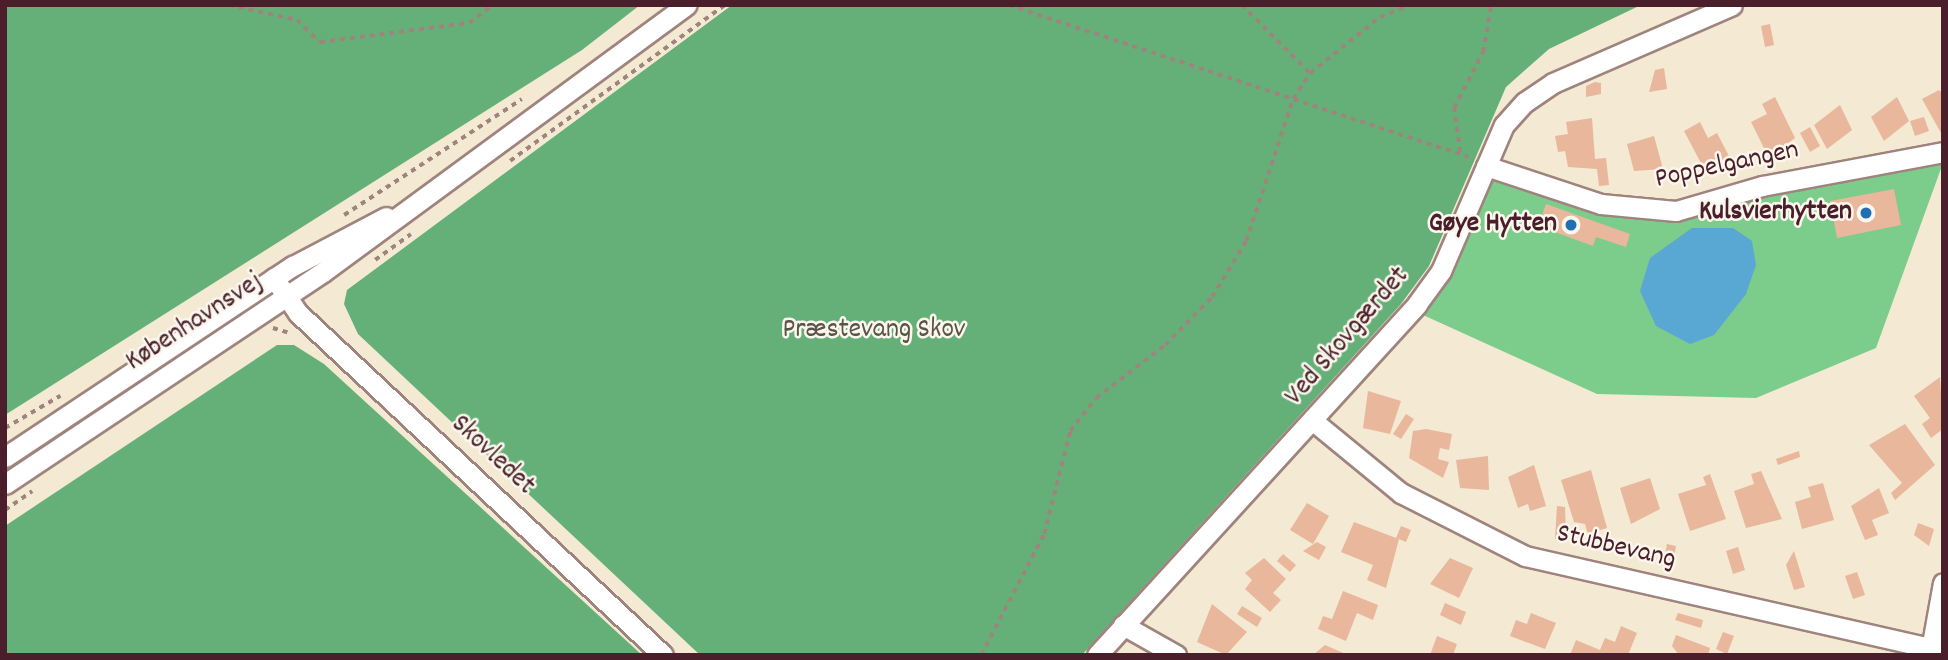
<!DOCTYPE html>
<meta charset="utf-8">
<style>
body{margin:0}
#map{position:relative;width:1948px;height:660px;overflow:hidden;background:#f4e9d2;font-family:Dekko,sans-serif}
div>[style]{position:absolute}
[style*='--x']{left:calc(var(--x)*1px);top:calc(var(--y)*1px);width:calc(var(--w)*1px);rotate:calc(var(--a)*1deg)}
.green>*{inset:0;background:#7ccc8c}
.forest>*{inset:0;background:#65b078}
.water>*{inset:0;background:#59a7d3}
.building>*{inset:0;background:#e9b79b}
.path>*{height:3.5px;margin-top:-1.75px;transform-origin:0;background:repeating-linear-gradient(90deg,#9f847e 0 5px,transparent 0 10px)}
.roads{filter:drop-shadow(2px 0 #9f847e) drop-shadow(-2px 0 #9f847e) drop-shadow(0 2px #9f847e) drop-shadow(0 -2px #9f847e)}
.minor>*{height:19px;margin:-9.5px;padding:0 9.5px;transform-origin:9.5px;border-radius:9.5px;background:#fff}
.dots>*{width:19px;height:19px;translate:-50% -50%;box-sizing:border-box;border:4px solid #fbf7ec;border-radius:50%}
span{translate:-50% -50%;white-space:nowrap;text-align:center;line-height:1.15;-webkit-text-stroke:5px #fbf7ec;paint-order:stroke}
.street-label{font-size:28px;color:#4a1f2b}
.poi-label{font-size:28px;color:#4a1f2b;font-weight:700}
.right{translate:-100% -50%;text-align:right}
.park-label{font-size:28px;color:#595348}
.frame{position:absolute;inset:0;border:7px solid #4a1f2b;pointer-events:none}
</style>
<div id="map">
<div class="green">
<div style="clip-path:polygon(1943px 163px,1876px 348px,1756px 398px,1597px 394px,1423px 315px,1451px 278px,1491px 182px,1503px 177px,1643px 218px)"></div>
</div>
<div class="forest">
<div style="clip-path:polygon(5px 5px,640px 5px,582px 50px,5px 415px)"></div>
<div style="clip-path:polygon(732px 5px,1641px 5px,1549px 49px,1506px 87px,1429px 266px,1401px 304px,1082px 655px,700px 655px,358px 334px,344px 304px,347px 290px)"></div>
<div style="clip-path:polygon(277px 345px,294px 345px,324px 364px,642px 655px,5px 655px,5px 526px)"></div>
</div>
<div class="water">
<div style="clip-path:polygon(1692px 228px,1733px 228px,1752px 241px,1756px 265px,1746px 294px,1714px 335px,1690px 344px,1656px 326px,1640px 291px,1650px 258px)"></div>
</div>
<div class="building">
<div style="clip-path:polygon(1770px 24px,1774px 45px,1765px 47px,1761px 26px)"></div>
<div style="clip-path:polygon(1664px 68px,1667px 89px,1649px 92px,1655px 70px)"></div>
<div style="clip-path:polygon(1595px 82px,1601px 83px,1601px 94px,1586px 97px,1586px 86px)"></div>
<div style="clip-path:polygon(1939px 90px,1943px 94px,1941px 133px,1922px 99px)"></div>
<div style="clip-path:polygon(1775px 97px,1795px 138px,1769px 158px,1751px 122px,1767px 114px,1762px 104px)"></div>
<div style="clip-path:polygon(1897px 97px,1909px 121px,1884px 141px,1871px 117px)"></div>
<div style="clip-path:polygon(1840px 105px,1852px 130px,1827px 149px,1814px 125px)"></div>
<div style="clip-path:polygon(1924px 117px,1929px 131px,1915px 136px,1910px 121px)"></div>
<div style="clip-path:polygon(1592px 118px,1595px 159px,1606px 158px,1609px 185px,1599px 186px,1597px 169px,1568px 167px,1565px 151px,1558px 152px,1555px 136px,1568px 134px,1566px 122px)"></div>
<div style="clip-path:polygon(1700px 122px,1708px 138px,1717px 133px,1730px 158px,1702px 165px,1684px 131px)"></div>
<div style="clip-path:polygon(1810px 127px,1820px 146px,1810px 152px,1800px 133px)"></div>
<div style="clip-path:polygon(1654px 136px,1663px 169px,1634px 171px,1627px 144px)"></div>
<div style="clip-path:polygon(1894px 189px,1901px 225px,1837px 238px,1830px 201px)"></div>
<div style="clip-path:polygon(1546px 204px,1630px 234px,1626px 247px,1596px 237px,1593px 246px,1538px 226px)"></div>
<div style="clip-path:polygon(1940px 377px,1943px 429px,1931px 438px,1922px 424px,1930px 418px,1914px 396px)"></div>
<div style="clip-path:polygon(1368px 391px,1401px 401px,1390px 434px,1363px 428px)"></div>
<div style="clip-path:polygon(1406px 414px,1414px 419px,1401px 439px,1393px 434px)"></div>
<div style="clip-path:polygon(1905px 424px,1935px 465px,1895px 500px,1891px 493px,1902px 483px,1869px 445px)"></div>
<div style="clip-path:polygon(1426px 429px,1452px 434px,1449px 450px,1440px 448px,1438px 459px,1449px 462px,1443px 478px,1409px 458px,1413px 431px)"></div>
<div style="clip-path:polygon(1799px 451px,1800px 457px,1778px 465px,1776px 459px)"></div>
<div style="clip-path:polygon(1488px 456px,1489px 490px,1460px 488px,1456px 460px)"></div>
<div style="clip-path:polygon(1534px 465px,1546px 506px,1530px 511px,1528px 504px,1518px 508px,1508px 477px)"></div>
<div style="clip-path:polygon(1591px 470px,1607px 528px,1588px 534px,1585px 524px,1574px 522px,1561px 480px)"></div>
<div style="clip-path:polygon(1761px 471px,1782px 519px,1746px 528px,1734px 491px,1754px 484px,1751px 474px)"></div>
<div style="clip-path:polygon(1710px 474px,1726px 519px,1690px 531px,1678px 494px,1706px 485px,1703px 477px)"></div>
<div style="clip-path:polygon(1650px 478px,1660px 509px,1631px 524px,1620px 488px)"></div>
<div style="clip-path:polygon(1823px 483px,1834px 520px,1802px 529px,1795px 502px,1811px 497px,1808px 487px)"></div>
<div style="clip-path:polygon(1879px 488px,1889px 513px,1872px 520px,1878px 535px,1865px 540px,1851px 506px)"></div>
<div style="clip-path:polygon(1307px 503px,1329px 516px,1313px 544px,1290px 530px)"></div>
<div style="clip-path:polygon(1557px 506px,1565px 507px,1566px 539px,1555px 539px)"></div>
<div style="clip-path:polygon(1354px 522px,1396px 538px,1401px 526px,1411px 530px,1406px 542px,1399px 539px,1386px 588px,1367px 580px,1373px 565px,1341px 552px)"></div>
<div style="clip-path:polygon(1918px 523px,1934px 529px,1929px 546px,1914px 535px)"></div>
<div style="clip-path:polygon(1317px 542px,1326px 547px,1319px 560px,1303px 551px)"></div>
<div style="clip-path:polygon(1667px 544px,1676px 546px,1673px 563px,1664px 561px)"></div>
<div style="clip-path:polygon(1738px 547px,1745px 570px,1733px 574px,1726px 551px)"></div>
<div style="clip-path:polygon(1794px 551px,1805px 587px,1794px 590px,1786px 565px)"></div>
<div style="clip-path:polygon(1283px 554px,1296px 565px,1290px 572px,1277px 561px)"></div>
<div style="clip-path:polygon(1264px 558px,1286px 579px,1273px 593px,1281px 600px,1270px 612px,1245px 589px,1252px 580px,1245px 573px)"></div>
<div style="clip-path:polygon(1450px 558px,1473px 568px,1459px 598px,1430px 584px)"></div>
<div style="clip-path:polygon(1857px 572px,1865px 595px,1853px 599px,1845px 576px)"></div>
<div style="clip-path:polygon(1343px 591px,1378px 605px,1373px 620px,1357px 613px,1346px 641px,1318px 629px,1323px 616px,1332px 619px)"></div>
<div style="clip-path:polygon(1445px 603px,1466px 612px,1461px 625px,1440px 615px)"></div>
<div style="clip-path:polygon(1212px 604px,1247px 632px,1226px 655px,1197px 642px)"></div>
<div style="clip-path:polygon(1242px 606px,1262px 618px,1257px 627px,1237px 614px)"></div>
<div style="clip-path:polygon(1531px 613px,1556px 623px,1545px 649px,1510px 636px,1516px 620px,1527px 624px)"></div>
<div style="clip-path:polygon(1678px 613px,1703px 620px,1701px 628px,1675px 620px)"></div>
<div style="clip-path:polygon(1621px 626px,1637px 633px,1628px 655px,1570px 655px,1576px 640px,1600px 650px,1605px 638px,1615px 642px)"></div>
<div style="clip-path:polygon(1723px 632px,1734px 636px,1727px 654px,1716px 649px)"></div>
<div style="clip-path:polygon(1676px 635px,1710px 648px,1708px 655px,1679px 655px,1672px 646px)"></div>
<div style="clip-path:polygon(1437px 636px,1457px 644px,1453px 655px,1430px 655px)"></div>
<div style="clip-path:polygon(1325px 645px,1348px 655px,1313px 655px)"></div>
</div>
<div class="path">
<div style="--x:229;--y:5;--w:70;--a:12.4"></div>
<div style="--x:297;--y:20;--w:32;--a:44"></div>
<div style="--x:320;--y:42;--w:150;--a:-7.3"></div>
<div style="--x:469;--y:23;--w:30;--a:-37"></div>
<div style="--x:1009;--y:5;--w:484;--a:18.3"></div>
<div style="--x:1242;--y:5;--w:96;--a:45"></div>
<div style="--x:1460;--y:152;--w:44;--a:-97.8"></div>
<div style="--x:1454;--y:108;--w:63;--a:-62.6"></div>
<div style="--x:1483;--y:52;--w:48;--a:-80.3"></div>
<div style="--x:510;--y:161;--w:266;--a:-36"></div>
<div style="--x:344;--y:215;--w:212;--a:-33.1"></div>
<div style="--x:375;--y:260;--w:44;--a:-35.8"></div>
<div style="--x:273;--y:328;--w:17;--a:17"></div>
<div style="--x:5;--y:428;--w:64;--a:-30.2"></div>
<div style="--x:5;--y:510;--w:33;--a:-35"></div>
<div style="--x:981;--y:655;--w:136;--a:-62.5"></div>
<div style="--x:1044;--y:534;--w:106;--a:-75.8"></div>
<div style="--x:1070;--y:431;--w:42;--a:-51.8"></div>
<div style="--x:1096;--y:398;--w:87;--a:-37.5"></div>
<div style="--x:1165;--y:345;--w:67;--a:-45.6"></div>
<div style="--x:1212;--y:297;--w:66;--a:-58.7"></div>
<div style="--x:1246;--y:241;--w:150;--a:-71.7"></div>
<div style="--x:1293;--y:99;--w:31;--a:-57"></div>
<div style="--x:1310;--y:73;--w:90;--a:-38.7"></div>
<div style="--x:1380;--y:17;--w:31;--a:-22"></div>
</div>
<div class="roads">
<div class="minor">
<div style="--x:1486;--y:166;--w:121;--a:18.3"></div>
<div style="--x:1601;--y:204;--w:75;--a:5.3"></div>
<div style="--x:1676;--y:211;--w:90;--a:-16.2"></div>
<div style="--x:1762;--y:186;--w:184;--a:-10.6"></div>
<div style="--x:274;--y:278;--w:42;--a:55.6"></div>
<div style="--x:298;--y:313;--w:500;--a:43.14"></div>
<div style="--x:1312;--y:420;--w:115;--a:39.4"></div>
<div style="--x:1401;--y:493;--w:139;--a:26.9"></div>
<div style="--x:1525;--y:556;--w:429;--a:12.8"></div>
<div style="--x:5;--y:457;--w:346;--a:-33.6"></div>
<div style="--x:293;--y:266;--w:105;--a:-27.8"></div>
<div style="--x:5;--y:484;--w:382;--a:-33.7"></div>
<div style="--x:323;--y:272;--w:451;--a:-36.3"></div>
<div style="--x:1123;--y:625;--w:61;--a:29.5"></div>
<div style="--x:1097;--y:655;--w:475;--a:-47.6"></div>
<div style="--x:1417;--y:304;--w:41;--a:-54"></div>
<div style="--x:1441;--y:271;--w:159;--a:-66.7"></div>
<div style="--x:1504;--y:125;--w:31;--a:-48"></div>
<div style="--x:1525;--y:102;--w:34;--a:-34"></div>
<div style="--x:1553;--y:83;--w:195;--a:-23.5"></div>
<div style="--x:1930;--y:655;--w:73;--a:-79.8"></div>
</div>
</div>
<div class="dots">
<div style="left:1866px;top:213px;background:#1f6fb2"></div>
<div style="left:1571px;top:225px;background:#1f6fb2"></div>
</div>
<div class="street-label">
<span style="left:1727px;top:166px;rotate:-12deg">Poppelgangen</span>
<span style="left:195px;top:323px;rotate:-33deg">Københavnsvej</span>
<span style="left:1348px;top:337px;rotate:-49deg">Ved Skovgærdet</span>
<span style="left:492px;top:456px;rotate:43deg">Skovledet</span>
<span style="left:1616px;top:548px;rotate:13deg">Stubbevang</span>
</div>
<div class="poi-label">
<span class="right" style="left:1852px;top:213px">Kulsvierhytten</span>
<span class="right" style="left:1557px;top:225px">Gøye Hytten</span>
</div>
<div class="park-label">
<span style="left:874px;top:331px">Præstevang Skov</span>
</div>
<div class="frame"></div>
</div>
